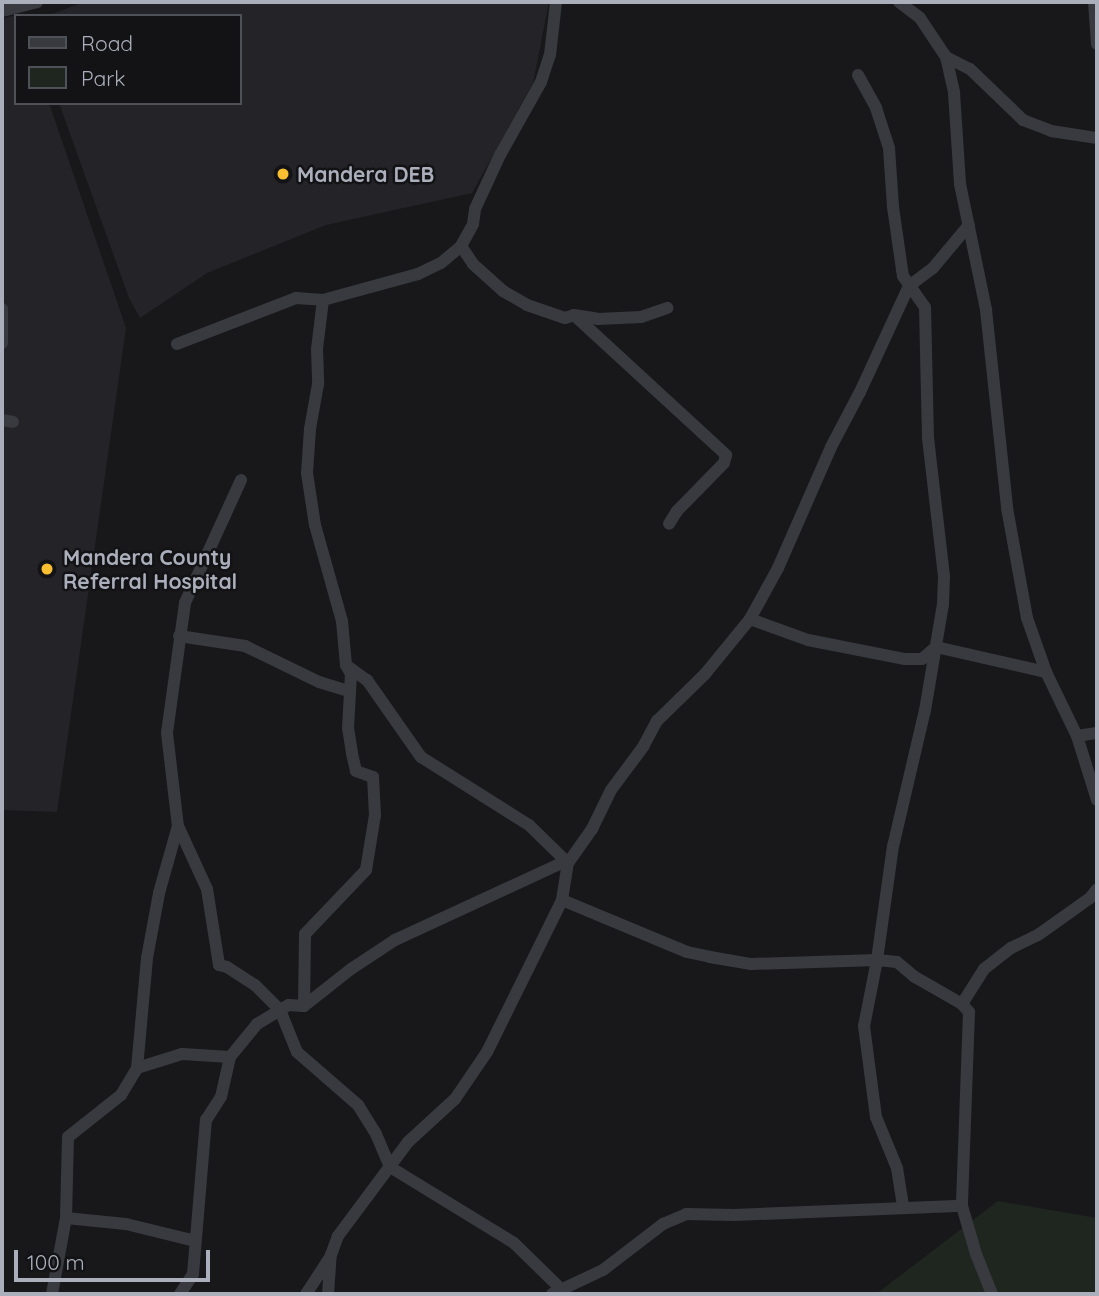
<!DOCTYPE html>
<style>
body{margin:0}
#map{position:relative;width:1099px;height:1296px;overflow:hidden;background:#18181b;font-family:Quicksand,sans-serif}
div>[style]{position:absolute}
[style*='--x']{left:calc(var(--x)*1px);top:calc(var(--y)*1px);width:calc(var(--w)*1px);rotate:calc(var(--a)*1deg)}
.built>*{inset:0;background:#242428}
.green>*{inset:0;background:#1e261f}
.minor>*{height:12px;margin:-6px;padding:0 6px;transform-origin:6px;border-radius:6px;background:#393a40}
.dots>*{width:19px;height:19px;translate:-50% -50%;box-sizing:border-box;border:4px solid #131316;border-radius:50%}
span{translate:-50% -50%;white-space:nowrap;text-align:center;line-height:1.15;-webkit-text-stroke:5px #131316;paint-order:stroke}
.poi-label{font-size:21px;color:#aaafbb;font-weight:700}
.left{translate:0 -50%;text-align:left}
.frame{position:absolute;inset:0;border:4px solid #aaafbb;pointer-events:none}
.legend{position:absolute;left:14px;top:14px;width:228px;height:91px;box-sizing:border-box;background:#131316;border:2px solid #4f5158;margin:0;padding:9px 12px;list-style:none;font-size:21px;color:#aaafbb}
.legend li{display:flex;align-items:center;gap:14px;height:35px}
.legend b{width:35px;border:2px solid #4f5158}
.scale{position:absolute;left:14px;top:1250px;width:196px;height:32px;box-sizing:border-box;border:4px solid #aaafbb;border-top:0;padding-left:9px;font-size:21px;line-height:24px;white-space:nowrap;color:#aaafbb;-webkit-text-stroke:5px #131316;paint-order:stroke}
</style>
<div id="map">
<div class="built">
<div style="clip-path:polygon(84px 2px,549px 2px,533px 83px,472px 193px,326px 225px,207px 273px,140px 318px,129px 298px,59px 103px,240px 103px,240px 16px,47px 16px)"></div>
<div style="clip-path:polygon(19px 14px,16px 16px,16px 103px,49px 103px,126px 328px,57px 812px,2px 810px,2px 19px)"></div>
</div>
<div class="green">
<div style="clip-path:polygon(998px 1201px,1097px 1218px,1097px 1294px,876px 1294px)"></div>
</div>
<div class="minor">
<div style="--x:899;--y:2;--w:26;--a:37"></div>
<div style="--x:920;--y:18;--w:47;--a:56.3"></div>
<div style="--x:946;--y:57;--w:27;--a:27"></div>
<div style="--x:970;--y:69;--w:74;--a:43.9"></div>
<div style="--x:1023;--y:120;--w:30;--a:21"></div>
<div style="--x:1051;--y:131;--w:47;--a:8.7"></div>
<div style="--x:1094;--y:2;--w:42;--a:85.9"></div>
<div style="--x:2;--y:11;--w:36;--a:-14"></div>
<div style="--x:946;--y:57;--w:37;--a:77"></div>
<div style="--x:954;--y:93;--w:91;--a:86.2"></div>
<div style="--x:960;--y:184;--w:129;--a:78.3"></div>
<div style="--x:986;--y:310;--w:199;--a:83.9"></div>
<div style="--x:1007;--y:508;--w:112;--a:79.7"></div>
<div style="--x:1027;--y:618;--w:57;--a:70.6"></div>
<div style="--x:1046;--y:672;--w:71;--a:64.2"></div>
<div style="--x:1077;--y:736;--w:67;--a:72.6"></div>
<div style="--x:858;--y:75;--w:38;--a:61"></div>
<div style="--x:876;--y:108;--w:42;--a:72"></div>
<div style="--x:889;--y:148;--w:59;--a:86.1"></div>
<div style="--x:893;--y:207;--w:70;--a:81.8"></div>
<div style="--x:903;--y:276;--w:38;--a:55"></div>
<div style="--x:925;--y:307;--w:131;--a:88.7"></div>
<div style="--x:928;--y:438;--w:139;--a:83.4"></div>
<div style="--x:944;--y:576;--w:28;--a:92"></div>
<div style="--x:943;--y:604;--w:108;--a:99.6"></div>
<div style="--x:925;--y:710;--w:140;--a:103.2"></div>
<div style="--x:893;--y:846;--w:115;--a:98"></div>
<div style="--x:877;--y:960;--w:67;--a:101.1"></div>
<div style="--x:864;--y:1026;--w:92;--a:82.5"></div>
<div style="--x:876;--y:1117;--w:55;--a:67.6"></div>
<div style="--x:897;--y:1168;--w:39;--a:81"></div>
<div style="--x:461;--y:246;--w:22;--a:56"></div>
<div style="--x:473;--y:264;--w:40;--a:42"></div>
<div style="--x:503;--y:291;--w:28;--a:30"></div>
<div style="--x:527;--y:305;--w:40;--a:18.9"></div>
<div style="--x:565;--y:318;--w:9;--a:-18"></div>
<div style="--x:574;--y:315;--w:24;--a:9"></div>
<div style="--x:598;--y:319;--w:43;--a:-2.7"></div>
<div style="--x:641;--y:317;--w:28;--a:-19"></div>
<div style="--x:323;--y:300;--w:49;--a:97"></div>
<div style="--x:317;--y:349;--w:35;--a:88"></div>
<div style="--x:318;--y:384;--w:46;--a:100.1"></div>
<div style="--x:310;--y:429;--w:44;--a:93.9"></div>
<div style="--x:307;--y:473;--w:53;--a:81.3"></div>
<div style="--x:315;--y:525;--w:100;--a:74.3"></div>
<div style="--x:342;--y:621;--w:44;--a:84.8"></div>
<div style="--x:346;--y:665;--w:26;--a:36"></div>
<div style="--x:367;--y:680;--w:94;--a:55"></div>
<div style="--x:421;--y:757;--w:128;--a:32.2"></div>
<div style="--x:529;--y:825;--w:54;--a:44.3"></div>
<div style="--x:2;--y:309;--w:34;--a:90"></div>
<div style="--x:574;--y:315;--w:207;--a:42.6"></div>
<div style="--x:726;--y:455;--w:8;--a:104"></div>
<div style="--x:724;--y:463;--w:67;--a:134.4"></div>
<div style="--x:677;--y:511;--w:15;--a:122"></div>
<div style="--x:177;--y:344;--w:128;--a:-21.1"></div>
<div style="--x:296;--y:298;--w:27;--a:4"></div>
<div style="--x:323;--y:300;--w:98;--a:-15.3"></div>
<div style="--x:418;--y:274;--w:25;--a:-26"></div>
<div style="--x:441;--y:263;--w:26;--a:-40"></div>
<div style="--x:461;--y:246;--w:25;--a:-61"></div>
<div style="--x:473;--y:224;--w:15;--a:-82"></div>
<div style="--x:475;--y:209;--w:60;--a:-65.2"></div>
<div style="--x:500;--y:155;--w:84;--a:-60.7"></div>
<div style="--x:541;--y:82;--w:28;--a:-72"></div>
<div style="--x:550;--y:55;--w:53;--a:-83.5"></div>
<div style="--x:2;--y:420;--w:11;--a:10"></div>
<div style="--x:241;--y:480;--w:135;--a:114.5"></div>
<div style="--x:185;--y:603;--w:131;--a:97.9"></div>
<div style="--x:167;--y:733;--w:94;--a:83.3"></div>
<div style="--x:178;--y:826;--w:69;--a:65.3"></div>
<div style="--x:207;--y:889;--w:77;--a:81"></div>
<div style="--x:219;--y:965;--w:8;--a:14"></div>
<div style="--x:227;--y:967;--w:33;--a:33"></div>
<div style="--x:255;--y:985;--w:35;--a:45"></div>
<div style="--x:280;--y:1010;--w:45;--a:68"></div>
<div style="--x:297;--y:1052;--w:81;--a:41"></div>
<div style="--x:358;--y:1105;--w:34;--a:58"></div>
<div style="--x:376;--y:1134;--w:36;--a:67"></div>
<div style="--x:390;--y:1167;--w:145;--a:31.5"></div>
<div style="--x:514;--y:1243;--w:66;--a:44.4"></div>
<div style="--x:750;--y:619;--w:62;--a:19.9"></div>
<div style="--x:808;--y:640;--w:99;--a:11.1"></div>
<div style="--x:905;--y:659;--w:17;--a:0"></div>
<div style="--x:922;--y:659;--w:18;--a:-41"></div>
<div style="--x:936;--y:647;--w:113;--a:12.8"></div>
<div style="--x:179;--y:636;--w:67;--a:8.6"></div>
<div style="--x:245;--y:646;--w:82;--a:25.9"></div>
<div style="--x:319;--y:682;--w:30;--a:17"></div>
<div style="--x:1077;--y:736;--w:20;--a:-9"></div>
<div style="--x:562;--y:900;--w:135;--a:22.6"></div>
<div style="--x:687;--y:952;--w:24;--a:12"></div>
<div style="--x:710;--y:957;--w:42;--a:9.7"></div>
<div style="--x:751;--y:964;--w:126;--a:-1.8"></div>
<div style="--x:877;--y:960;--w:20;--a:6"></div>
<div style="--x:897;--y:962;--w:23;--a:40"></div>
<div style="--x:915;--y:977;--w:54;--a:29.9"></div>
<div style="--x:962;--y:1004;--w:11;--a:49"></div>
<div style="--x:969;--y:1012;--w:194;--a:92.1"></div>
<div style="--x:962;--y:1206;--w:50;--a:73.7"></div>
<div style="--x:976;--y:1254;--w:43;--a:68.2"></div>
<div style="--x:962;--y:1004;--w:41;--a:-57.8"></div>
<div style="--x:984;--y:969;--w:34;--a:-38"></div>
<div style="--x:1011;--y:948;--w:30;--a:-26"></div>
<div style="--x:1038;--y:935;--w:64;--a:-35.4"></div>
<div style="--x:1090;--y:898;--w:11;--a:-52"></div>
<div style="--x:304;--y:1006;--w:72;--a:-89.2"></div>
<div style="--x:305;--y:934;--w:88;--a:-46.4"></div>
<div style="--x:366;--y:870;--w:56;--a:-80.7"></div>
<div style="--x:375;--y:815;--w:38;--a:-93"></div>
<div style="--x:373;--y:777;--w:18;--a:-161"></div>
<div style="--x:356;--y:771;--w:18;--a:-103"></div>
<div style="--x:352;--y:753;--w:25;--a:-99"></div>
<div style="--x:348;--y:728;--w:54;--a:-86.8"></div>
<div style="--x:351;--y:674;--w:10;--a:-119"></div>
<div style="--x:137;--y:1068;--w:110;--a:-84.8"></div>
<div style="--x:147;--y:958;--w:66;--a:-79.5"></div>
<div style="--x:159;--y:893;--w:70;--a:-74.2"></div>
<div style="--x:66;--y:1218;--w:60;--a:5.7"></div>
<div style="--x:126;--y:1224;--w:71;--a:13.8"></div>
<div style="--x:52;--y:1294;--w:77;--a:-79.6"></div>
<div style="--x:66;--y:1218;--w:81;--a:-88.6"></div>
<div style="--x:68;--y:1137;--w:68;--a:-38.4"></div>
<div style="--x:121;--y:1095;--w:31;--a:-59"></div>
<div style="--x:137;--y:1068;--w:47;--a:-17.3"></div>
<div style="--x:182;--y:1054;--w:48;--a:3.6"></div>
<div style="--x:230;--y:1057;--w:43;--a:-50.7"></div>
<div style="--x:257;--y:1024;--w:37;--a:-31"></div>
<div style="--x:289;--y:1005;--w:15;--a:4"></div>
<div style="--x:304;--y:1006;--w:60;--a:-38.2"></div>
<div style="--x:351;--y:969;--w:53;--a:-33.4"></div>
<div style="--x:395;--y:940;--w:188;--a:-24.8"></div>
<div style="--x:180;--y:1294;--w:24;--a:-57"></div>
<div style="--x:193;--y:1274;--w:155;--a:-85.2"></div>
<div style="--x:206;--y:1120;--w:27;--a:-57"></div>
<div style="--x:221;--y:1097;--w:41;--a:-77.3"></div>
<div style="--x:306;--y:1294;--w:42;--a:-56.7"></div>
<div style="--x:328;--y:1294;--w:39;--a:-86"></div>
<div style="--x:331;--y:1255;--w:20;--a:-70"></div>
<div style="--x:338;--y:1236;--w:117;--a:-53.3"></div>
<div style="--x:408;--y:1142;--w:64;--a:-42.5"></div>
<div style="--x:455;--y:1099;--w:57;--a:-55.8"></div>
<div style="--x:487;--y:1052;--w:169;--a:-63.7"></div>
<div style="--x:562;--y:900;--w:37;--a:-81"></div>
<div style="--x:568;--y:863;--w:42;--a:-54.8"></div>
<div style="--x:592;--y:829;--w:43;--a:-64"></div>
<div style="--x:611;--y:790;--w:54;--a:-53.3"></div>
<div style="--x:643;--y:747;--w:30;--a:-62"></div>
<div style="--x:657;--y:721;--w:67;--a:-44.4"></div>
<div style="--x:705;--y:674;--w:71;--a:-50.7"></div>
<div style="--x:750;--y:619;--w:58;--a:-61.2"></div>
<div style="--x:778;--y:568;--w:132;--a:-66.3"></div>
<div style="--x:831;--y:447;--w:62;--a:-62.2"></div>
<div style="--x:860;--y:392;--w:117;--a:-65.2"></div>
<div style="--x:909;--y:286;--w:30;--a:-37"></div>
<div style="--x:933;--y:268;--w:56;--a:-50.1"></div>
<div style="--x:552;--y:1294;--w:56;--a:-25.2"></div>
<div style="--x:603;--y:1270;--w:76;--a:-37.5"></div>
<div style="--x:663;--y:1224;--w:25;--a:-23"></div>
<div style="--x:686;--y:1214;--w:48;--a:1.2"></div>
<div style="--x:734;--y:1215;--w:228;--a:-2.3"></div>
</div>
<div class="dots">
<div style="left:283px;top:174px;background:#fabe31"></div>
<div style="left:47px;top:569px;background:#fabe31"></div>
</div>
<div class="poi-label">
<span class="left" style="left:297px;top:174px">Mandera DEB</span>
<span class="left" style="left:63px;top:569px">Mandera County<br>Referral Hospital</span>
</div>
<div class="frame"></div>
<ul class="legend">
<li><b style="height:9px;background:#393a40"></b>Road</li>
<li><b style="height:19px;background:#1e261f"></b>Park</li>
</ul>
<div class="scale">100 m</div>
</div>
